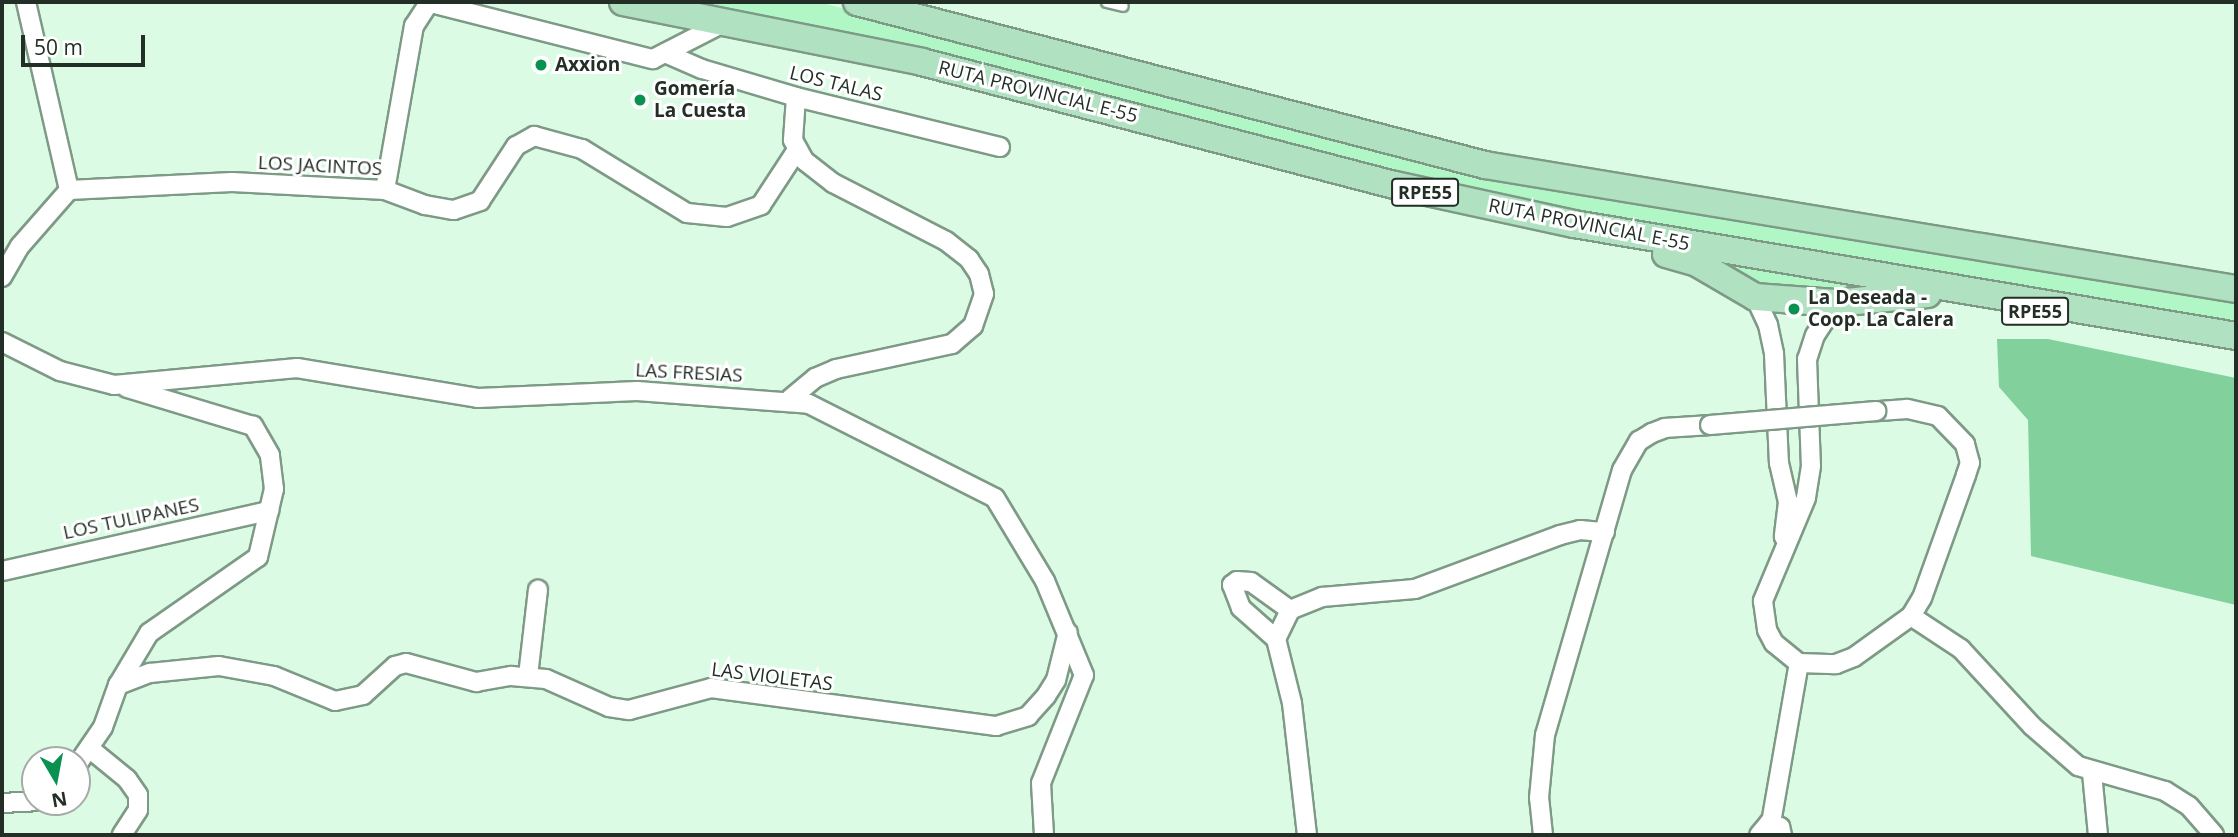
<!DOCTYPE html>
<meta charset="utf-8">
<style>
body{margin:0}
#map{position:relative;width:2238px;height:837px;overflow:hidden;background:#dcfbe4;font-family:"Open Sans",sans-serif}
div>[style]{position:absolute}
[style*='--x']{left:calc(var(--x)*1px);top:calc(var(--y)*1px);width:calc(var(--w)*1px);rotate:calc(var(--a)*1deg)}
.green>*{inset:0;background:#b0f7c5}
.forest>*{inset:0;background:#82d19c}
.roads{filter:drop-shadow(2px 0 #7e9a86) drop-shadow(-2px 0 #7e9a86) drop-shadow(0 2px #7e9a86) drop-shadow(0 -2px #7e9a86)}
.lane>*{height:9px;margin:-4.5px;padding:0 4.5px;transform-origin:4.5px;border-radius:4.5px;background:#fff}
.street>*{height:18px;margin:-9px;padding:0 9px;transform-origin:9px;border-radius:9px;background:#fff}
.primary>*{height:26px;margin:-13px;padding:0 13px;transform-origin:13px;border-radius:13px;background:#b0e2c1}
.bridges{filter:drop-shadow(2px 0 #7e9a86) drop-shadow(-2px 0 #7e9a86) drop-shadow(0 2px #7e9a86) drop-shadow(0 -2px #7e9a86)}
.street-bridge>*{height:18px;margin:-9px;padding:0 9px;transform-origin:9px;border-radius:9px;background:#fff}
.dots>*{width:19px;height:19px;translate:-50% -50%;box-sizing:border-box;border:4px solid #fff;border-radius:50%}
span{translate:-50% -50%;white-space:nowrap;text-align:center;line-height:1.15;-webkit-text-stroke:6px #fff;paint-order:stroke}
.shield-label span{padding:2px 5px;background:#fff;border:2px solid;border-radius:5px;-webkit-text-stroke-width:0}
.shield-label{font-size:18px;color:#222e26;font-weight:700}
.poi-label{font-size:19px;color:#222e26;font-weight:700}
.left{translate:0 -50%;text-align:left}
.street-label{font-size:19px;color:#222e26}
.frame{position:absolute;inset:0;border:4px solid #222e26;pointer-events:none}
.north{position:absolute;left:21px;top:746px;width:70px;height:70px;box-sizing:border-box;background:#fff;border:2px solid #a7aba8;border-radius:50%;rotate:170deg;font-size:19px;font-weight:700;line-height:28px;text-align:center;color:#222e26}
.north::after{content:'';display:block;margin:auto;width:24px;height:32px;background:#08914f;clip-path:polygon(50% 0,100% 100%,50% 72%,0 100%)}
.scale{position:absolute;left:21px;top:35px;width:124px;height:32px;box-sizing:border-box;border:4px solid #222e26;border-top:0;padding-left:9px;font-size:21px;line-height:24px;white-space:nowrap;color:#222e26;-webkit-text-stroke:5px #fff;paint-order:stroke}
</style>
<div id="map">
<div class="green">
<div style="clip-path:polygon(663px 2px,819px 2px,1186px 101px,2236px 299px,2236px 327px,1578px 216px)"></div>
<div style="clip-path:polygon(1722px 263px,1859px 284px,1870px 287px,1845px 293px,1759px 287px)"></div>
</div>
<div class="forest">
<div style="clip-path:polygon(1997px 339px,2048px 339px,2236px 378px,2236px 605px,2031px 556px,2028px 420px,1999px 387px)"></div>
</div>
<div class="roads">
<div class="lane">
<div style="--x:1106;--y:2;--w:17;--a:13"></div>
</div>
<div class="street">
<div style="--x:26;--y:2;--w:193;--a:77.1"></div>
<div style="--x:427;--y:2;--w:233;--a:14.2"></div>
<div style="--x:653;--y:59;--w:79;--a:-27.2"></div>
<div style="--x:665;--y:53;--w:40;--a:23.4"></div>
<div style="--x:702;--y:69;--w:98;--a:16.6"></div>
<div style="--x:796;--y:97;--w:210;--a:13.8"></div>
<div style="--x:385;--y:190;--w:167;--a:-80"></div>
<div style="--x:414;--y:26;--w:27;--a:-57"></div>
<div style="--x:2;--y:277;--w:36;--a:-60"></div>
<div style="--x:20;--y:246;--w:74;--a:-48.8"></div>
<div style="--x:69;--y:190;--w:163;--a:-2.8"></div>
<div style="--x:232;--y:182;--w:153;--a:3"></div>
<div style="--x:385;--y:190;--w:43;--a:20.6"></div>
<div style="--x:425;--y:205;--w:29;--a:10"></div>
<div style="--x:454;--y:210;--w:28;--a:-19"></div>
<div style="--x:480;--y:201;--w:66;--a:-56.8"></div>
<div style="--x:516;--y:146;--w:21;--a:-29"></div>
<div style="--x:534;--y:136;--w:50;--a:15.2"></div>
<div style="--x:582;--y:149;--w:123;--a:31.4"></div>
<div style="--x:687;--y:213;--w:40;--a:5.7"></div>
<div style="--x:727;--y:217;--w:36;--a:-19"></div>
<div style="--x:761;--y:205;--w:66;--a:-56.8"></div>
<div style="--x:1755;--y:297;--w:31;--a:65"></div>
<div style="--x:1768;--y:325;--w:30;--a:78"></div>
<div style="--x:1774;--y:354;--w:109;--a:87.4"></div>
<div style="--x:1779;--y:463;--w:40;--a:77"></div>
<div style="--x:1788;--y:502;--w:35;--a:97"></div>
<div style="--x:1836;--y:303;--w:38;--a:123"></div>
<div style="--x:1815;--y:335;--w:25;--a:108"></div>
<div style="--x:1807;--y:359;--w:107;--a:87.9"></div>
<div style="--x:1811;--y:466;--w:32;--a:99"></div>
<div style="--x:1806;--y:498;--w:112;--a:112.7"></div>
<div style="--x:1763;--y:601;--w:29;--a:82"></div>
<div style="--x:1767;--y:630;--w:15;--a:62"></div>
<div style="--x:1774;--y:643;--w:32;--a:39"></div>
<div style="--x:1799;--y:663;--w:37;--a:2"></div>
<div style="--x:1836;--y:664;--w:19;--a:-21"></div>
<div style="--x:1854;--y:657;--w:70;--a:-35.7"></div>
<div style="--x:1911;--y:616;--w:21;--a:-59"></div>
<div style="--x:1922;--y:598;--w:131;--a:-70.3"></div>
<div style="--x:1966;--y:475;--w:13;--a:-72"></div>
<div style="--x:1970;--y:463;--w:20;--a:-105"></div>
<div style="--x:1965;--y:444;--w:39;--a:-134"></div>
<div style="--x:1938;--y:416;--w:32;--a:-167"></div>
<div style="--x:1907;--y:409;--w:31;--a:176"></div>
<div style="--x:2;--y:342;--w:65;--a:26.6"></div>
<div style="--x:60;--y:371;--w:56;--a:14.5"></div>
<div style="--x:114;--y:385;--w:184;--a:-5.3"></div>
<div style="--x:297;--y:368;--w:183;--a:9.4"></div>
<div style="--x:478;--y:398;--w:159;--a:-2.5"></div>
<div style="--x:637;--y:391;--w:172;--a:4.3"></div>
<div style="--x:809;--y:404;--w:208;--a:26.8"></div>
<div style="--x:995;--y:498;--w:97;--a:58.9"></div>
<div style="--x:1045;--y:581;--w:102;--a:67.5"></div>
<div style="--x:1084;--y:675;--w:116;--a:111.7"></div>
<div style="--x:1041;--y:783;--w:52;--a:86.7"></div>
<div style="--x:790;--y:399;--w:33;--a:-40"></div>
<div style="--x:815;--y:378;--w:23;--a:-23"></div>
<div style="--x:836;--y:369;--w:119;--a:-12.2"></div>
<div style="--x:952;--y:344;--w:28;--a:-41"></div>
<div style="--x:973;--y:326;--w:34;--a:-71"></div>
<div style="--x:984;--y:294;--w:21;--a:-104"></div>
<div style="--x:979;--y:274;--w:18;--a:-124"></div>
<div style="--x:969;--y:259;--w:29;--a:-142"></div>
<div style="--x:946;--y:241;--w:127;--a:-152.8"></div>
<div style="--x:833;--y:183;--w:37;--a:-142"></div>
<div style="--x:804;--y:160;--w:23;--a:-119"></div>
<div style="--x:793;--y:140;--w:43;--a:-86"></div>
<div style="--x:2;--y:571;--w:274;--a:-12.7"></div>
<div style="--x:1911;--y:616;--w:60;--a:33.4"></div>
<div style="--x:1961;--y:649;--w:105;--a:47.3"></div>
<div style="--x:2032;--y:726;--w:61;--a:41"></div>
<div style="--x:2078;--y:766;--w:91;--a:16"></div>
<div style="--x:2165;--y:791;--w:28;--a:32"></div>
<div style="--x:2189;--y:806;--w:38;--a:49"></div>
<div style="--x:1276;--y:639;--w:47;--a:-138.5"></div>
<div style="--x:1241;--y:608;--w:25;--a:-111"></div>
<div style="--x:1232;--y:585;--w:6;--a:-39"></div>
<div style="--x:1237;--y:581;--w:14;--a:4"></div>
<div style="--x:1251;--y:582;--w:48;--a:35.7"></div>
<div style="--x:528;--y:676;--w:87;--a:-83.4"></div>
<div style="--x:118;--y:685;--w:61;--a:-59.2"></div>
<div style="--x:149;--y:633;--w:133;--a:-34.9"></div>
<div style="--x:258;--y:557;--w:70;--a:-76.8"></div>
<div style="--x:274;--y:489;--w:34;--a:-97"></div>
<div style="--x:270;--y:455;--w:34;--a:-120"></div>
<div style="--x:253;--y:426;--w:132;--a:-163.2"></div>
<div style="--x:89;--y:748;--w:49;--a:39.2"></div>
<div style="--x:127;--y:779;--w:19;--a:55"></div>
<div style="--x:138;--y:795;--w:15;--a:90"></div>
<div style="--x:138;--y:810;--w:30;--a:123"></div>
<div style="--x:77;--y:765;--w:46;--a:-55.6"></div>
<div style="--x:103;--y:727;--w:45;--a:-70.3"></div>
<div style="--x:118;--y:685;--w:34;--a:-21"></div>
<div style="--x:150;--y:673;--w:69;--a:-5.8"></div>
<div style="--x:219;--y:666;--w:56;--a:10.3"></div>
<div style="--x:274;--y:676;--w:66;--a:22.3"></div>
<div style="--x:335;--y:701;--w:29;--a:-12"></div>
<div style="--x:363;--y:695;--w:43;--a:-42.2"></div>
<div style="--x:395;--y:666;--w:11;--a:-15"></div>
<div style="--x:406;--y:663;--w:73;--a:15.2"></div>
<div style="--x:476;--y:682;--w:36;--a:-10"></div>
<div style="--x:511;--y:676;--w:35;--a:5"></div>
<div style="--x:546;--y:679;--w:69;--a:24"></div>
<div style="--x:609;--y:707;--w:20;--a:9"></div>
<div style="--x:629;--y:710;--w:85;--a:-15"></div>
<div style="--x:711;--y:688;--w:288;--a:7.6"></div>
<div style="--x:996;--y:726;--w:34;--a:-17"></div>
<div style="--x:1028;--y:716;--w:27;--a:-48"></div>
<div style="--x:1046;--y:696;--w:19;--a:-58"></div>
<div style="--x:1056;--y:680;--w:49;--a:-76"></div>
<div style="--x:2092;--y:773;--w:62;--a:84.5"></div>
<div style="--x:2;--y:803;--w:33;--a:-3"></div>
<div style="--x:1771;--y:823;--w:162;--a:-80.1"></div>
<div style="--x:1307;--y:835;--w:133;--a:-96.5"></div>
<div style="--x:1292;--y:703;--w:66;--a:-104"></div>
<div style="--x:1276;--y:639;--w:32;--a:-64"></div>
<div style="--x:1290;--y:610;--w:35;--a:-22"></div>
<div style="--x:1322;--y:597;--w:93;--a:-4.9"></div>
<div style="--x:1415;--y:589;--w:155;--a:-20.4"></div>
<div style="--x:1560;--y:535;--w:21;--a:-14"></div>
<div style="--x:1580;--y:530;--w:25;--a:5"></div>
<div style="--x:1543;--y:835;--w:37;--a:-96"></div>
<div style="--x:1539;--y:798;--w:63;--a:-84.6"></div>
<div style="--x:1545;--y:735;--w:276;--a:-73.8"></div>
<div style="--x:1622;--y:470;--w:34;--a:-60"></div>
<div style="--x:1639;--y:441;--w:15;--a:-32"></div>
<div style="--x:1652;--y:433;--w:14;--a:-21"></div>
<div style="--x:1665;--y:428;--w:45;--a:-3.8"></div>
<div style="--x:1759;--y:835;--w:16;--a:-50"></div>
<div style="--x:1769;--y:823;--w:12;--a:20"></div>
<div style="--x:1780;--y:827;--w:8;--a:76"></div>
</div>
<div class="primary">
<div style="--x:623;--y:2;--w:305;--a:11.3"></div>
<div style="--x:922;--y:62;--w:489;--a:14.6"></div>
<div style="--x:1395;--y:185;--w:183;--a:12.3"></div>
<div style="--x:1574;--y:224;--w:671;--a:9.6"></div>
<div style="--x:857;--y:2;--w:649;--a:14.55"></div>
<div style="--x:1485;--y:165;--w:761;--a:9.38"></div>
<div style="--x:1666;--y:254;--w:32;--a:16"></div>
<div style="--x:1697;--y:263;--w:67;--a:30.4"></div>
<div style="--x:1755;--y:297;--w:81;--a:4.2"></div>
<div style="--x:1836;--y:303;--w:92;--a:-5.6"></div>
</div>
</div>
<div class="bridges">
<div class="street-bridge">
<div style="--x:1710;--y:425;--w:167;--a:-4.8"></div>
</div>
</div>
<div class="dots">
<div style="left:541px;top:65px;background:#08914f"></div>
<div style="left:640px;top:100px;background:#08914f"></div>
<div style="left:1794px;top:309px;background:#08914f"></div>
</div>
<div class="shield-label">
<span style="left:1425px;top:192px">RPE55</span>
<span style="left:2035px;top:311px">RPE55</span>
</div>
<div class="poi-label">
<span class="left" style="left:555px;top:65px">Axxion</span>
<span class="left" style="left:654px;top:100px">Gomería<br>La Cuesta</span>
<span class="left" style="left:1808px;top:309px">La Deseada -<br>Coop. La Calera</span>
</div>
<div class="street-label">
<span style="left:836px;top:84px;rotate:14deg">LOS TALAS</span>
<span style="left:1038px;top:92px;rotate:14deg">RUTA PROVINCIAL E-55</span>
<span style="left:320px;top:166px;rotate:3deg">LOS JACINTOS</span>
<span style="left:1589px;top:225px;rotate:11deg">RUTA PROVINCIAL E-55</span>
<span style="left:689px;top:373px;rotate:3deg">LAS FRESIAS</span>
<span style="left:131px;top:519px;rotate:-12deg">LOS TULIPANES</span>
<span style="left:772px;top:677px;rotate:7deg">LAS VIOLETAS</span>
</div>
<div class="frame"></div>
<div class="north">N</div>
<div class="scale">50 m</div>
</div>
